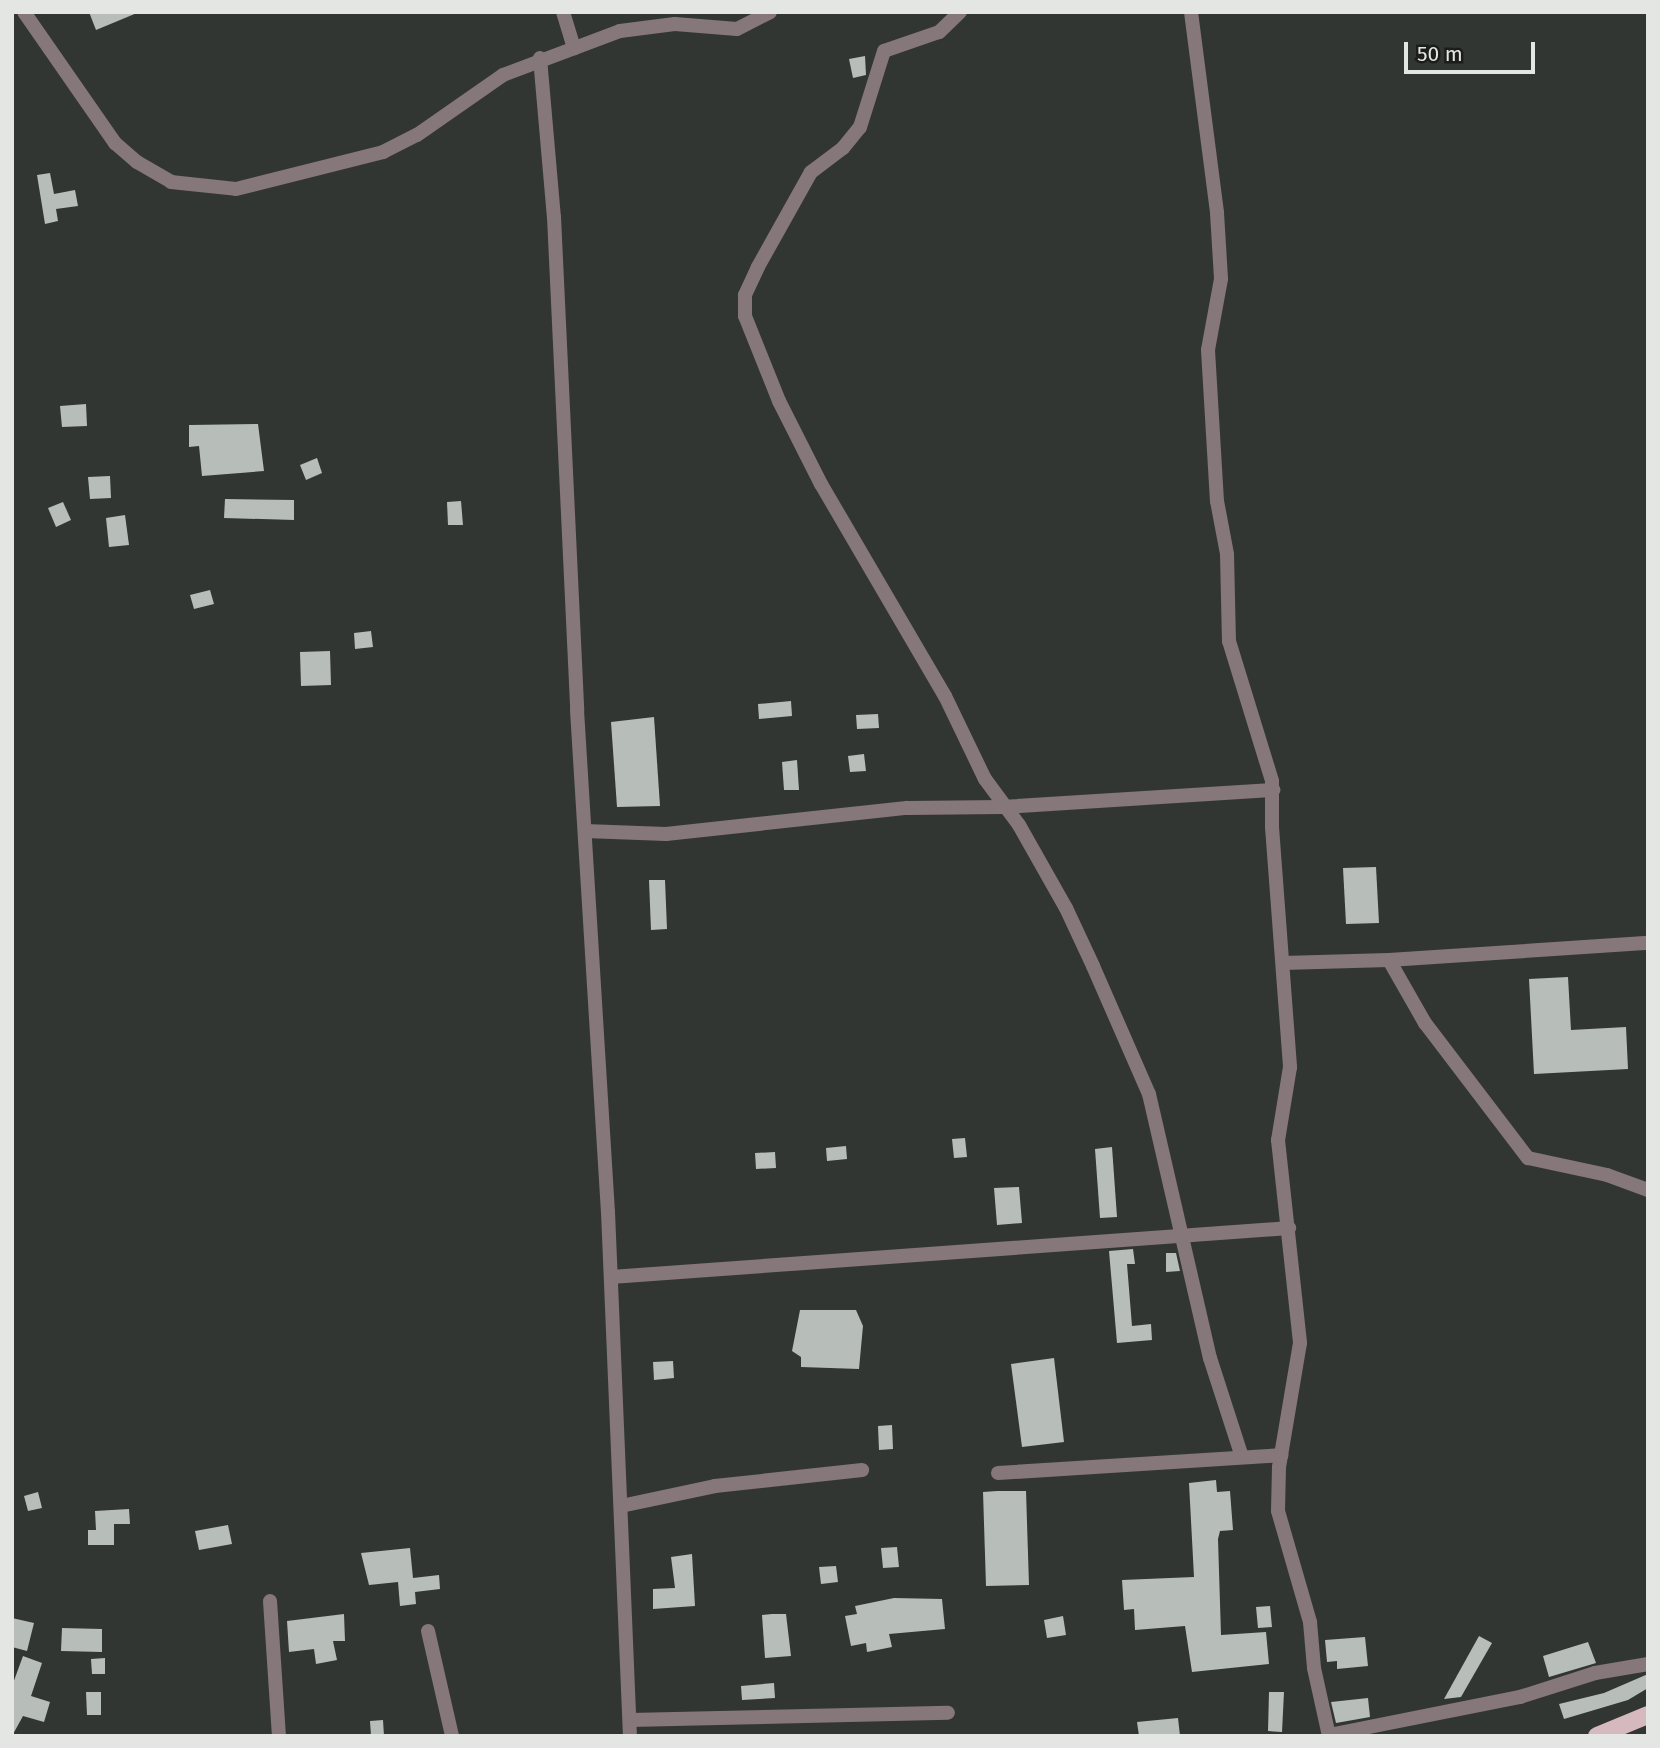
<!DOCTYPE html>
<style>
body{margin:0}
#map{position:relative;width:1660px;height:1748px;overflow:hidden;background:#323632;font-family:"Fira Sans",sans-serif}
div>[style]{position:absolute}
[style*='--x']{left:calc(var(--x)*1px);top:calc(var(--y)*1px);width:calc(var(--w)*1px);rotate:calc(var(--a)*1deg)}
.building>*{inset:0;background:#b7bdb8}
.minor>*{height:14px;margin:-7px;padding:0 7px;transform-origin:7px;border-radius:7px;background:#86777a}
.primary>*{height:18px;margin:-9px;padding:0 9px;transform-origin:9px;border-radius:9px;background:#d6b9be}
span{translate:-50% -50%;white-space:nowrap;text-align:center;line-height:1.15;-webkit-text-stroke:7px #1b1d1b;paint-order:stroke}
.frame{position:absolute;inset:0;border:14px solid #e3e6e3;pointer-events:none}
.scale{position:absolute;left:1404px;top:42px;width:131px;height:32px;box-sizing:border-box;border:4px solid #e3e6e3;border-top:0;padding-left:9px;font-size:21px;line-height:24px;white-space:nowrap;color:#e3e6e3;-webkit-text-stroke:5px #1b1d1b;paint-order:stroke}
</style>
<div id="map">
<div class="building">
<div style="clip-path:polygon(89px 12px,137px 12px,137px 13px,96px 30px)"></div>
<div style="clip-path:polygon(865px 56px,866px 75px,853px 78px,849px 59px)"></div>
<div style="clip-path:polygon(50px 173px,54px 194px,75px 190px,78px 206px,56px 209px,58px 221px,45px 224px,37px 175px)"></div>
<div style="clip-path:polygon(86px 404px,87px 426px,62px 427px,60px 406px)"></div>
<div style="clip-path:polygon(258px 424px,264px 471px,202px 476px,199px 446px,189px 447px,189px 425px)"></div>
<div style="clip-path:polygon(317px 458px,322px 473px,306px 480px,300px 465px)"></div>
<div style="clip-path:polygon(110px 476px,111px 498px,90px 499px,88px 477px)"></div>
<div style="clip-path:polygon(225px 499px,294px 500px,294px 520px,224px 518px)"></div>
<div style="clip-path:polygon(461px 501px,463px 525px,448px 525px,447px 502px)"></div>
<div style="clip-path:polygon(63px 502px,71px 520px,56px 527px,48px 508px)"></div>
<div style="clip-path:polygon(125px 515px,129px 545px,109px 547px,106px 518px)"></div>
<div style="clip-path:polygon(210px 590px,214px 604px,194px 609px,190px 595px)"></div>
<div style="clip-path:polygon(371px 631px,373px 647px,355px 649px,354px 633px)"></div>
<div style="clip-path:polygon(330px 651px,331px 685px,301px 686px,300px 652px)"></div>
<div style="clip-path:polygon(791px 701px,792px 716px,759px 719px,758px 704px)"></div>
<div style="clip-path:polygon(878px 714px,879px 728px,857px 729px,856px 715px)"></div>
<div style="clip-path:polygon(654px 717px,660px 806px,617px 807px,611px 722px)"></div>
<div style="clip-path:polygon(864px 754px,866px 771px,850px 772px,848px 756px)"></div>
<div style="clip-path:polygon(797px 760px,799px 790px,784px 790px,782px 762px)"></div>
<div style="clip-path:polygon(1376px 867px,1379px 923px,1346px 924px,1343px 868px)"></div>
<div style="clip-path:polygon(649px 880px,665px 880px,667px 929px,651px 930px)"></div>
<div style="clip-path:polygon(1568px 977px,1571px 1030px,1626px 1027px,1628px 1069px,1534px 1074px,1529px 979px)"></div>
<div style="clip-path:polygon(965px 1138px,967px 1157px,954px 1158px,952px 1139px)"></div>
<div style="clip-path:polygon(846px 1146px,847px 1159px,827px 1161px,826px 1148px)"></div>
<div style="clip-path:polygon(1112px 1147px,1117px 1217px,1100px 1218px,1095px 1149px)"></div>
<div style="clip-path:polygon(775px 1152px,776px 1168px,756px 1169px,755px 1153px)"></div>
<div style="clip-path:polygon(1019px 1187px,1022px 1223px,997px 1225px,994px 1188px)"></div>
<div style="clip-path:polygon(1133px 1249px,1135px 1264px,1127px 1264px,1132px 1326px,1151px 1324px,1152px 1340px,1117px 1343px,1109px 1251px)"></div>
<div style="clip-path:polygon(1166px 1253px,1176px 1253px,1180px 1271px,1166px 1272px)"></div>
<div style="clip-path:polygon(800px 1310px,856px 1310px,863px 1326px,859px 1369px,801px 1367px,801px 1357px,792px 1351px)"></div>
<div style="clip-path:polygon(1054px 1358px,1064px 1442px,1022px 1447px,1011px 1364px)"></div>
<div style="clip-path:polygon(673px 1361px,674px 1378px,654px 1380px,653px 1362px)"></div>
<div style="clip-path:polygon(892px 1425px,893px 1449px,879px 1450px,878px 1426px)"></div>
<div style="clip-path:polygon(1216px 1480px,1217px 1492px,1230px 1491px,1233px 1530px,1220px 1531px,1218px 1539px,1221px 1635px,1266px 1632px,1269px 1664px,1192px 1672px,1185px 1626px,1135px 1630px,1134px 1609px,1124px 1610px,1122px 1580px,1194px 1577px,1189px 1483px)"></div>
<div style="clip-path:polygon(997px 1491px,1026px 1491px,1029px 1585px,986px 1586px,983px 1492px)"></div>
<div style="clip-path:polygon(38px 1492px,42px 1508px,28px 1511px,24px 1496px)"></div>
<div style="clip-path:polygon(129px 1509px,130px 1524px,114px 1524px,114px 1545px,88px 1545px,88px 1530px,96px 1530px,95px 1511px)"></div>
<div style="clip-path:polygon(228px 1525px,232px 1544px,199px 1550px,195px 1531px)"></div>
<div style="clip-path:polygon(897px 1547px,899px 1567px,883px 1568px,881px 1548px)"></div>
<div style="clip-path:polygon(410px 1548px,413px 1578px,439px 1575px,440px 1589px,415px 1592px,416px 1604px,400px 1606px,398px 1582px,369px 1585px,361px 1553px)"></div>
<div style="clip-path:polygon(692px 1554px,695px 1606px,653px 1609px,653px 1589px,675px 1588px,671px 1557px)"></div>
<div style="clip-path:polygon(836px 1566px,838px 1582px,821px 1584px,819px 1567px)"></div>
<div style="clip-path:polygon(894px 1598px,942px 1599px,945px 1629px,889px 1634px,892px 1647px,867px 1652px,866px 1643px,851px 1646px,845px 1616px,857px 1614px,855px 1606px)"></div>
<div style="clip-path:polygon(1270px 1606px,1272px 1627px,1258px 1628px,1256px 1607px)"></div>
<div style="clip-path:polygon(344px 1614px,345px 1641px,333px 1641px,337px 1660px,316px 1664px,314px 1649px,289px 1652px,287px 1621px)"></div>
<div style="clip-path:polygon(772px 1614px,786px 1614px,791px 1656px,765px 1658px,762px 1615px)"></div>
<div style="clip-path:polygon(1063px 1616px,1066px 1635px,1047px 1638px,1044px 1620px)"></div>
<div style="clip-path:polygon(12px 1618px,34px 1623px,27px 1651px,12px 1647px)"></div>
<div style="clip-path:polygon(62px 1628px,102px 1629px,102px 1652px,61px 1651px)"></div>
<div style="clip-path:polygon(1479px 1636px,1492px 1643px,1461px 1697px,1444px 1699px)"></div>
<div style="clip-path:polygon(1365px 1637px,1368px 1666px,1337px 1669px,1337px 1661px,1327px 1662px,1325px 1640px)"></div>
<div style="clip-path:polygon(1588px 1642px,1596px 1663px,1549px 1677px,1543px 1656px)"></div>
<div style="clip-path:polygon(23px 1656px,42px 1663px,31px 1696px,50px 1702px,44px 1722px,23px 1716px,12px 1736px,12px 1686px)"></div>
<div style="clip-path:polygon(105px 1658px,105px 1674px,92px 1674px,91px 1659px)"></div>
<div style="clip-path:polygon(1648px 1674px,1648px 1688px,1628px 1700px,1564px 1719px,1559px 1704px,1604px 1693px)"></div>
<div style="clip-path:polygon(774px 1683px,775px 1698px,742px 1700px,741px 1686px)"></div>
<div style="clip-path:polygon(86px 1692px,101px 1692px,101px 1715px,87px 1715px)"></div>
<div style="clip-path:polygon(1269px 1692px,1284px 1692px,1282px 1732px,1268px 1731px)"></div>
<div style="clip-path:polygon(1368px 1698px,1370px 1717px,1336px 1723px,1331px 1702px)"></div>
<div style="clip-path:polygon(1178px 1718px,1180px 1736px,1139px 1736px,1137px 1722px)"></div>
<div style="clip-path:polygon(383px 1720px,384px 1736px,371px 1736px,370px 1721px)"></div>
</div>
<div class="minor">
<div style="--x:24;--y:12;--w:160;--a:55.2"></div>
<div style="--x:115;--y:143;--w:29;--a:41"></div>
<div style="--x:137;--y:162;--w:39;--a:30"></div>
<div style="--x:171;--y:182;--w:65;--a:6.1"></div>
<div style="--x:236;--y:189;--w:152;--a:-14.1"></div>
<div style="--x:383;--y:152;--w:38;--a:-27"></div>
<div style="--x:417;--y:135;--w:105;--a:-34.9"></div>
<div style="--x:503;--y:75;--w:125;--a:-20.6"></div>
<div style="--x:620;--y:31;--w:55;--a:-7.3"></div>
<div style="--x:675;--y:24;--w:62;--a:4.6"></div>
<div style="--x:737;--y:29;--w:37;--a:-27"></div>
<div style="--x:563;--y:12;--w:38;--a:73"></div>
<div style="--x:960;--y:12;--w:29;--a:136"></div>
<div style="--x:939;--y:32;--w:58;--a:160.9"></div>
<div style="--x:884;--y:51;--w:80;--a:107.5"></div>
<div style="--x:860;--y:127;--w:27;--a:129"></div>
<div style="--x:843;--y:148;--w:40;--a:143"></div>
<div style="--x:811;--y:172;--w:109;--a:119.2"></div>
<div style="--x:758;--y:267;--w:31;--a:115"></div>
<div style="--x:745;--y:295;--w:21;--a:90"></div>
<div style="--x:745;--y:316;--w:92;--a:68.2"></div>
<div style="--x:779;--y:401;--w:93;--a:63.2"></div>
<div style="--x:821;--y:484;--w:246;--a:59.7"></div>
<div style="--x:945;--y:696;--w:92;--a:64.3"></div>
<div style="--x:985;--y:779;--w:57;--a:53.5"></div>
<div style="--x:1019;--y:825;--w:95;--a:60.5"></div>
<div style="--x:1066;--y:908;--w:64;--a:65"></div>
<div style="--x:1093;--y:966;--w:140;--a:66.4"></div>
<div style="--x:1149;--y:1094;--w:271;--a:77"></div>
<div style="--x:1210;--y:1358;--w:104;--a:72.1"></div>
<div style="--x:1191;--y:12;--w:203;--a:82.6"></div>
<div style="--x:1217;--y:213;--w:66;--a:86.5"></div>
<div style="--x:1221;--y:279;--w:72;--a:100.4"></div>
<div style="--x:1208;--y:350;--w:151;--a:86.6"></div>
<div style="--x:1217;--y:501;--w:54;--a:79.3"></div>
<div style="--x:1227;--y:554;--w:87;--a:88.7"></div>
<div style="--x:1229;--y:641;--w:146;--a:72.9"></div>
<div style="--x:1272;--y:781;--w:46;--a:90"></div>
<div style="--x:1272;--y:827;--w:241;--a:85.7"></div>
<div style="--x:1290;--y:1067;--w:74;--a:99.3"></div>
<div style="--x:1278;--y:1140;--w:204;--a:83.8"></div>
<div style="--x:1300;--y:1343;--w:126;--a:99.6"></div>
<div style="--x:1279;--y:1467;--w:44;--a:91.3"></div>
<div style="--x:1278;--y:1511;--w:116;--a:73.9"></div>
<div style="--x:1310;--y:1622;--w:46;--a:85"></div>
<div style="--x:1314;--y:1668;--w:70;--a:77.6"></div>
<div style="--x:540;--y:58;--w:160;--a:85"></div>
<div style="--x:554;--y:217;--w:494;--a:87.3"></div>
<div style="--x:577;--y:710;--w:503;--a:86.47"></div>
<div style="--x:608;--y:1212;--w:524;--a:87.6"></div>
<div style="--x:585;--y:831;--w:81;--a:2.1"></div>
<div style="--x:666;--y:834;--w:242;--a:-6.2"></div>
<div style="--x:907;--y:808;--w:95;--a:-0.6"></div>
<div style="--x:1002;--y:807;--w:272;--a:-3.6"></div>
<div style="--x:1389;--y:960;--w:260;--a:-3.8"></div>
<div style="--x:1283;--y:963;--w:106;--a:-1.6"></div>
<div style="--x:1389;--y:960;--w:73;--a:60.3"></div>
<div style="--x:1425;--y:1023;--w:170;--a:52.7"></div>
<div style="--x:1528;--y:1158;--w:81;--a:12.1"></div>
<div style="--x:1607;--y:1175;--w:44;--a:20.1"></div>
<div style="--x:611;--y:1277;--w:680;--a:-4.13"></div>
<div style="--x:998;--y:1473;--w:284;--a:-3.6"></div>
<div style="--x:621;--y:1506;--w:96;--a:-12"></div>
<div style="--x:715;--y:1486;--w:148;--a:-6.2"></div>
<div style="--x:270;--y:1601;--w:135;--a:86.2"></div>
<div style="--x:428;--y:1631;--w:108;--a:77.1"></div>
<div style="--x:630;--y:1720;--w:318;--a:-1.3"></div>
<div style="--x:1329;--y:1735;--w:195;--a:-11.3"></div>
<div style="--x:1520;--y:1697;--w:79;--a:-17.7"></div>
<div style="--x:1595;--y:1673;--w:54;--a:-9.6"></div>
</div>
<div class="primary">
<div style="--x:1597;--y:1736;--w:55;--a:-22.4"></div>
</div>
<div class="frame"></div>
<div class="scale">50 m</div>
</div>
